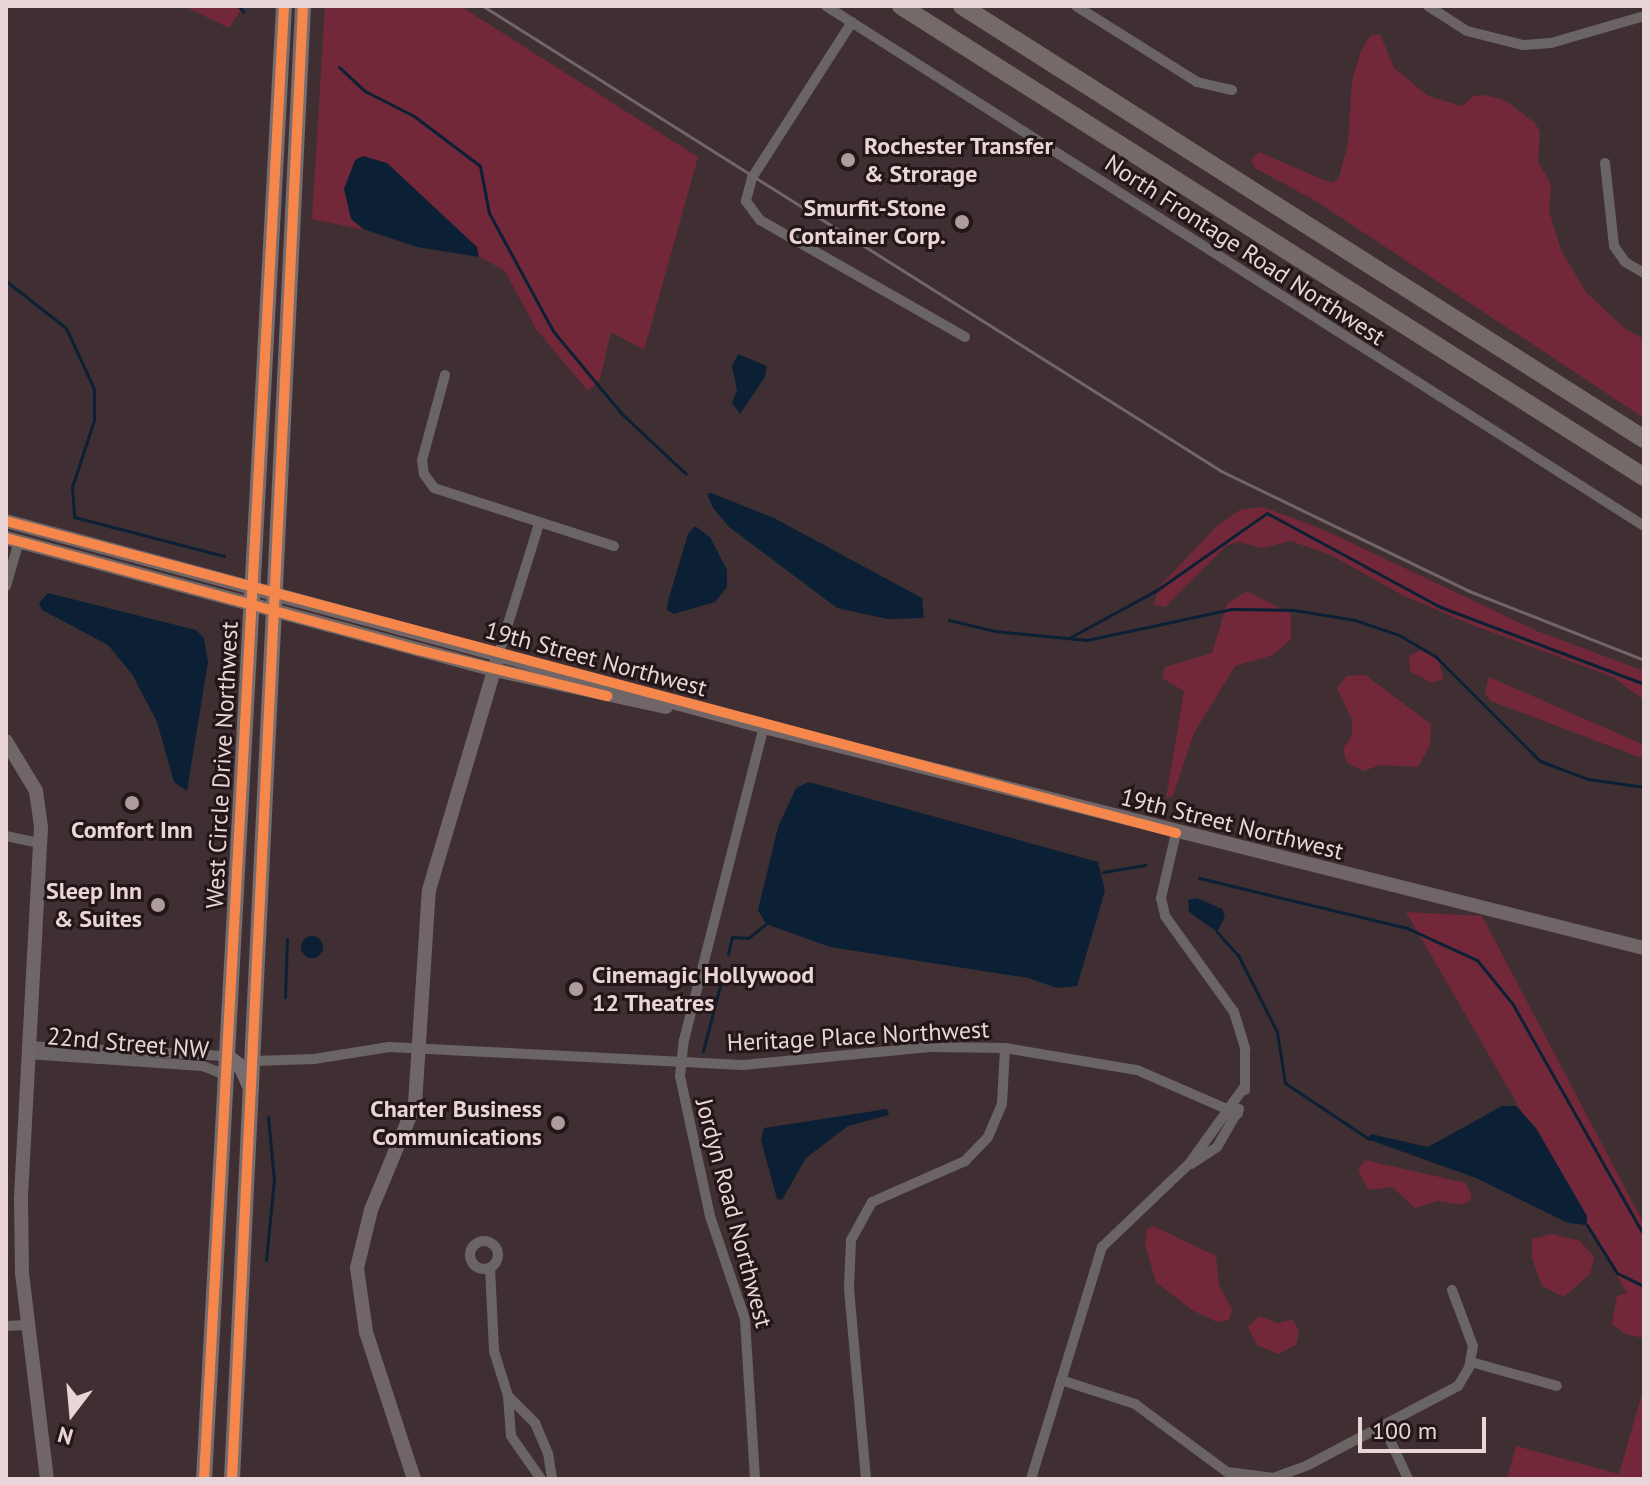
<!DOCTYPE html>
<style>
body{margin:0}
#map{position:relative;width:1650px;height:1485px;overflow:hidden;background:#402f32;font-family:"PT Sans",sans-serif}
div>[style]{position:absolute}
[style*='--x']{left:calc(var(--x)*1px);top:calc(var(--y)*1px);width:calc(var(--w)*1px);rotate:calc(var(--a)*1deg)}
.green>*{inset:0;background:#73283a}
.water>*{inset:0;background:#0b2034}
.round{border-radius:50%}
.stream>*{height:3px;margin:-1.5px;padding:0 1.5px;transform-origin:1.5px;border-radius:1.5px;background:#0b2034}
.street>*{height:10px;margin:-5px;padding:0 5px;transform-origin:5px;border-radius:5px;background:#6b6465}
.street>.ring{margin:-5px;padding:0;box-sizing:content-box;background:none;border:10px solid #6b6465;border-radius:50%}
.secondary>*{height:14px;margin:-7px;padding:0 7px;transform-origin:7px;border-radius:7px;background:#706667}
.primary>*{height:16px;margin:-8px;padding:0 8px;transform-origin:8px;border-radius:8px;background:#776c6e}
.highway>*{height:18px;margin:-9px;padding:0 9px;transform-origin:9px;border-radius:9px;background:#756a6a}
.rail>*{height:3px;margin:-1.5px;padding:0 1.5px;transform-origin:1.5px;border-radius:1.5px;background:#706668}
.cycleway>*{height:10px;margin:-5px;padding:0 5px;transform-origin:5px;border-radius:5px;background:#f5874c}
.dots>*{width:22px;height:22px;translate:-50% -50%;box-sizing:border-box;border:4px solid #231618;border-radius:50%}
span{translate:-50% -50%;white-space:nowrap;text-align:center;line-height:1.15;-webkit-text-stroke:6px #231618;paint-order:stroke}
.poi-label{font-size:24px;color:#e9d5d7;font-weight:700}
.left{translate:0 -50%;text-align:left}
.right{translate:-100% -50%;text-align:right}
.street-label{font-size:24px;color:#e9d5d7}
.frame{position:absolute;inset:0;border:8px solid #e9d5d7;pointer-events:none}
.north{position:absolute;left:32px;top:1373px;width:80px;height:80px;-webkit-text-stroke:6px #231618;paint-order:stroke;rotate:196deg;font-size:22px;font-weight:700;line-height:32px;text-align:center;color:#e9d5d7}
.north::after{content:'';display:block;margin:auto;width:28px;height:36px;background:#e9d5d7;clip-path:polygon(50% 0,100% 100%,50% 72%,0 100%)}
.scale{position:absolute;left:1358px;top:1417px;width:128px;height:36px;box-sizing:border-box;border:4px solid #e9d5d7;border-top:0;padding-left:10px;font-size:24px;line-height:28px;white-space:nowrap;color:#e9d5d7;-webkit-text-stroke:6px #231618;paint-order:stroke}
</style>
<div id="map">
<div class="green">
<div style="clip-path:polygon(184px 6px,242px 6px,242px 8px,229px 28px)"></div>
<div style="clip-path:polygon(325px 6px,460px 6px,698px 157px,644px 350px,611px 332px,600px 379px,588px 391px,536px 329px,505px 271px,473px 253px,312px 219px)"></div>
<div style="clip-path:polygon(1380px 34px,1394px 68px,1428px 96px,1462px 106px,1474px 96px,1485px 95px,1506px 101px,1535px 123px,1540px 132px,1538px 162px,1551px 184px,1549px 211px,1561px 250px,1586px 292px,1624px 328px,1644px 339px,1644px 418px,1316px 201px,1255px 168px,1251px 160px,1259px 152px,1324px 180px,1333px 183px,1339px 177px,1348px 144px,1352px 81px,1361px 51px,1370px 36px)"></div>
<div style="clip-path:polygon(1263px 507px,1322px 529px,1537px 631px,1644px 671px,1644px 700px,1613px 677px,1475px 626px,1402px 595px,1331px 555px,1291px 541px,1262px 548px,1238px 542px,1227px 545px,1165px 607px,1154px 605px,1158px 588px,1217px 526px,1240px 510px)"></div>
<div style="clip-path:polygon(1247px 591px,1291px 614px,1291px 639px,1273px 655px,1235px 666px,1194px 733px,1173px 796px,1166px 798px,1184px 691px,1162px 678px,1165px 667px,1212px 653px,1227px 604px)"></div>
<div style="clip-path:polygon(1421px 650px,1438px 658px,1443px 679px,1432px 683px,1410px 671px,1409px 656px)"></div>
<div style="clip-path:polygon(1365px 675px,1431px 724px,1430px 745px,1418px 767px,1379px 765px,1364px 771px,1347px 763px,1343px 749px,1352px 735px,1352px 720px,1337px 688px,1347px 676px)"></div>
<div style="clip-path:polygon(1489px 677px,1644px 745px,1644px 759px,1491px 701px,1485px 693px)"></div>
<div style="clip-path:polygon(1406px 912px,1482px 916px,1644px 1224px,1644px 1338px,1625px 1334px,1612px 1324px,1617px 1296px,1627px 1293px)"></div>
<div style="clip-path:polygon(1364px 1160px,1466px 1183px,1472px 1198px,1463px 1205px,1438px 1201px,1415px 1208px,1392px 1187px,1369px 1190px,1358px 1171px)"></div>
<div style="clip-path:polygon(1153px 1226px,1216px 1256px,1219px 1285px,1232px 1309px,1229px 1320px,1217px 1322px,1192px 1310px,1156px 1282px,1145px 1245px,1147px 1229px)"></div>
<div style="clip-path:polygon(1551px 1234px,1580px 1241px,1594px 1257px,1590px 1274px,1564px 1297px,1542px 1286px,1532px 1258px,1532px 1239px)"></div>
<div style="clip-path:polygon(1259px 1316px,1278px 1323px,1293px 1320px,1299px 1332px,1296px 1345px,1278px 1354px,1257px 1345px,1248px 1327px)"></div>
<div style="clip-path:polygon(1644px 1387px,1644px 1479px,1507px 1479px,1516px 1446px,1619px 1474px)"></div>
</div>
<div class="water">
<div style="clip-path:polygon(363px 156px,387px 163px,477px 247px,479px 257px,417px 247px,363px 229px,351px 219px,344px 189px,355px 160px)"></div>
<div style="clip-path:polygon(738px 354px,767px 366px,765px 377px,740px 414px,732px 403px,737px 390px,732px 366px)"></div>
<div style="clip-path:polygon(711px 493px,774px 518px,922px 598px,924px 618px,887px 619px,837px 608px,729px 527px,713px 508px,707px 494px)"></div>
<div style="clip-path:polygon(695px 526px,710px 537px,727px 570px,727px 587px,715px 602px,674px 614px,667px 610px,668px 601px,688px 534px)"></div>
<div style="clip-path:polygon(48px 593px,196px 630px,204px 638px,208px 662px,187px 791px,174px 782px,157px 722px,132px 674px,108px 645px,42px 610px,39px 603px)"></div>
<div style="clip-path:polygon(809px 782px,1098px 862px,1105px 891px,1077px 986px,1057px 988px,1028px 978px,830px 947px,766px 924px,758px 910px,778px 827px,796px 788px)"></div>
<div style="clip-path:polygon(1197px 898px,1222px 909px,1225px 917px,1217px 932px,1189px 912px,1188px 900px)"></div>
<div class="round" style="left:301px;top:936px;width:22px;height:22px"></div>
<div style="clip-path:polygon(1502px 1106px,1516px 1106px,1536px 1128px,1587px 1216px,1587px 1225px,1568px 1223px,1476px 1178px,1367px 1139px,1371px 1134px,1428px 1147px)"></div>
<div style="clip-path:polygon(887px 1109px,889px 1115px,848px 1126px,806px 1158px,782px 1200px,777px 1199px,761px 1140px,764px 1128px)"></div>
</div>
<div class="stream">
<div style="--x:238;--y:6;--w:8;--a:45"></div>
<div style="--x:339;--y:67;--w:35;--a:43"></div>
<div style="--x:365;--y:91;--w:55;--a:27"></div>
<div style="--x:414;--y:116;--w:83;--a:37.1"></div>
<div style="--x:480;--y:166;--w:48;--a:79.2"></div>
<div style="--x:489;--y:213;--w:134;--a:61.5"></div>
<div style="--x:553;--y:331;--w:107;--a:50.3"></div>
<div style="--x:621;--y:413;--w:89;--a:43.2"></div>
<div style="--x:6;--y:281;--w:76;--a:38.1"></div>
<div style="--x:66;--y:328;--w:67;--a:65.3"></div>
<div style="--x:94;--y:389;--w:31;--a:90"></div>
<div style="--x:94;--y:420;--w:71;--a:108.2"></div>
<div style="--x:72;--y:487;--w:30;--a:86"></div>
<div style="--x:74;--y:517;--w:155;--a:14.6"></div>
<div style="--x:949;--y:620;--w:47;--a:13.4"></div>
<div style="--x:995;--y:631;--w:92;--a:5.6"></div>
<div style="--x:1087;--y:640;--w:148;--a:-12.1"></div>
<div style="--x:1232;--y:609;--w:62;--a:0.9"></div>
<div style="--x:1294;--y:610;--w:62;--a:9.3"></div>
<div style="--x:1355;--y:620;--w:46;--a:18.8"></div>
<div style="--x:1399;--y:635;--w:42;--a:30.3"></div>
<div style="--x:1435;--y:656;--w:148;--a:45"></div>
<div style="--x:1540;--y:761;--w:51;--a:20.6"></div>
<div style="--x:1588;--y:779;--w:57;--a:8.1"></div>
<div style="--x:1069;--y:638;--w:100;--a:-28.6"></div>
<div style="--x:1157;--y:590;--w:134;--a:-35"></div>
<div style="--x:1267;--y:513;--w:195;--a:28.5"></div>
<div style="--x:1438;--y:606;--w:220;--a:20.7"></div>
<div style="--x:1103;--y:872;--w:43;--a:-9.5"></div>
<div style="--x:1199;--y:878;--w:214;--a:13.5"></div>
<div style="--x:1407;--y:928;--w:77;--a:24.6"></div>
<div style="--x:1477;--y:960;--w:55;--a:50.9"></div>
<div style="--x:1512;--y:1003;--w:267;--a:60.4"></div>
<div style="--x:1217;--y:932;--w:31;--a:48"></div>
<div style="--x:1238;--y:955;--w:86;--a:63.1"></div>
<div style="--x:1277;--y:1032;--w:52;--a:81.1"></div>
<div style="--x:1285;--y:1083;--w:101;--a:33.7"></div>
<div style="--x:728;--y:954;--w:17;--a:-77"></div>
<div style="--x:732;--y:937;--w:16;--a:4"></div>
<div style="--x:748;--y:938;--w:23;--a:-38"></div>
<div style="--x:285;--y:997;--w:58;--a:-88"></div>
<div style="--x:703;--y:1051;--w:71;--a:-75.4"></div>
<div style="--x:1587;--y:1225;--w:57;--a:58"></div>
<div style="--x:1617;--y:1273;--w:30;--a:26"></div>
<div style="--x:266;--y:1260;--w:80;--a:-84.3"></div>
<div style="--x:274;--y:1180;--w:63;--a:-95.4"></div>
</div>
<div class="street">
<div style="--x:826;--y:6;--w:969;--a:32.44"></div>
<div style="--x:1076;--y:6;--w:143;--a:32.1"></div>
<div style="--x:1197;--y:82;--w:36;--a:13"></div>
<div style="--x:1428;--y:6;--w:46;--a:32.7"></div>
<div style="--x:1467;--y:31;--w:58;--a:14"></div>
<div style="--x:1523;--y:45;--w:28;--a:-4"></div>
<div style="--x:1551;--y:43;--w:97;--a:-16.2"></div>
<div style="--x:852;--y:22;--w:185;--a:122.7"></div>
<div style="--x:752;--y:178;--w:24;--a:105"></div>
<div style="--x:746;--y:201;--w:24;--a:54"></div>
<div style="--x:760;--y:220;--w:236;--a:29.7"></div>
<div style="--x:1605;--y:163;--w:83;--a:83.8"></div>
<div style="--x:1614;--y:246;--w:19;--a:55"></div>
<div style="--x:1625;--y:262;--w:22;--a:30"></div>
<div style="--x:445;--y:375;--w:88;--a:105.1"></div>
<div style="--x:422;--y:460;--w:14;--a:82"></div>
<div style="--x:424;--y:474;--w:17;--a:54"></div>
<div style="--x:434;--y:488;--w:189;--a:17.9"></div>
<div style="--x:6;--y:586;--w:47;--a:-73.9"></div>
<div style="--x:499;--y:653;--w:135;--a:-72.8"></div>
<div style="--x:1176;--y:833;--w:67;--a:103"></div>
<div style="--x:1161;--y:898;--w:18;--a:77"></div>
<div style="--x:1165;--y:916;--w:118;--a:54.3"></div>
<div style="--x:1234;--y:1012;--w:39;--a:73"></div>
<div style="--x:1245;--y:1049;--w:41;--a:90"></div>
<div style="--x:6;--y:836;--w:33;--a:12"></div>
<div style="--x:27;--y:1046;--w:199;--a:2.9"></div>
<div style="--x:27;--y:1054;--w:176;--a:3.9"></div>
<div style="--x:203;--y:1066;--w:24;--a:22"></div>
<div style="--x:255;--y:1061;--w:59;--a:-1.9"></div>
<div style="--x:314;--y:1059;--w:76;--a:-9.1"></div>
<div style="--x:389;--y:1047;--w:354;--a:2.9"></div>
<div style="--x:743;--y:1065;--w:188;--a:-5.5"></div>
<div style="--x:930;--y:1047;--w:75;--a:0.8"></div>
<div style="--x:1005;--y:1048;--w:134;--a:9.5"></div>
<div style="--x:1137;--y:1070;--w:110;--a:23.5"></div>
<div style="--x:1191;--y:1164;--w:31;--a:-33"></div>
<div style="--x:1217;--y:1147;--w:44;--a:-59.9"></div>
<div class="ring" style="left:470px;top:1241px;width:18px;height:18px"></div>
<div style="--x:490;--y:1268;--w:83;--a:87.2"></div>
<div style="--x:494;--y:1351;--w:47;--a:72.7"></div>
<div style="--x:508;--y:1396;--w:40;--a:85.7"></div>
<div style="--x:511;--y:1436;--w:52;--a:55.1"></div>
<div style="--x:6;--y:1326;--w:21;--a:-3"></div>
<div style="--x:1471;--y:1362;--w:89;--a:15.6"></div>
<div style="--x:1061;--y:1380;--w:78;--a:18"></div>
<div style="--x:1135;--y:1404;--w:114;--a:36.5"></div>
<div style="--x:1227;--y:1472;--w:46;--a:7.4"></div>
<div style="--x:1273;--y:1478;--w:37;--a:-20"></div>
<div style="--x:1308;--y:1465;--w:170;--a:-27.8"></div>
<div style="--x:1458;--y:1386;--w:21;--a:-59"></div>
<div style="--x:1469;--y:1368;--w:22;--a:-80"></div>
<div style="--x:1473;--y:1346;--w:60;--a:-110.6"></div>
<div style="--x:508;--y:1396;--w:38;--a:45"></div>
<div style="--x:535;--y:1423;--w:33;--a:67"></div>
<div style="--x:548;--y:1453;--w:26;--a:81"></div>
<div style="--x:1384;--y:1427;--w:57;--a:65.2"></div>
<div style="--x:755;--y:1479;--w:160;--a:-93.6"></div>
<div style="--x:745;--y:1319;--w:109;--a:-108.8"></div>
<div style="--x:710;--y:1216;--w:143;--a:-102.1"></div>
<div style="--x:680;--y:1076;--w:36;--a:-84"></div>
<div style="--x:684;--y:1040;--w:323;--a:-75.7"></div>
<div style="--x:866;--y:1479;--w:192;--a:-95.1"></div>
<div style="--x:849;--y:1288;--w:48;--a:-87.6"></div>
<div style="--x:851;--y:1240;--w:43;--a:-61.1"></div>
<div style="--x:872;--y:1202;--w:102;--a:-23.8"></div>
<div style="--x:965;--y:1161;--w:33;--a:-46"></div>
<div style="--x:988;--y:1137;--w:36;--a:-67"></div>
<div style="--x:1002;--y:1104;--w:56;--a:-86.9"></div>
<div style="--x:1031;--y:1479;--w:243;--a:-73"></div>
<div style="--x:1102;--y:1247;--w:120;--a:-43.7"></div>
<div style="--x:1189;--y:1164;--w:96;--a:-54.3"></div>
</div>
<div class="secondary">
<div style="--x:6;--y:521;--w:785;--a:15.2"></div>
<div style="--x:764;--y:727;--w:907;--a:14.1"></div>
<div style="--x:6;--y:538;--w:507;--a:15.11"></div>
<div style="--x:495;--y:670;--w:175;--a:12.2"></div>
<div style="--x:6;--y:741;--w:58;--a:59"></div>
<div style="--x:36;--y:791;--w:36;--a:82"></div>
<div style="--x:41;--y:827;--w:374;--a:93.1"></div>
<div style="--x:21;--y:1200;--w:73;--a:89.2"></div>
<div style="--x:22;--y:1273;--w:208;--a:83.1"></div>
<div style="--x:414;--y:1479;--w:155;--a:-108.1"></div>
<div style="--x:366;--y:1332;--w:65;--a:-98"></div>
<div style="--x:357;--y:1268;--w:60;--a:-76.4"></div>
<div style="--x:371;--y:1210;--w:115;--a:-67.5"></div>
<div style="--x:415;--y:1104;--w:214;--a:-86.3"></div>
<div style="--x:429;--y:890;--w:247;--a:-73.5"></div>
</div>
<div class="primary">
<div style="--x:226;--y:1056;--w:20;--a:37"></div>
<div style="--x:242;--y:1068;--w:22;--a:66"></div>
<div style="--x:204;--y:1479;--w:1475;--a:-86.89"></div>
<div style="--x:232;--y:1479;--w:1475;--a:-87.24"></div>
</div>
<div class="highway">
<div style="--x:901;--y:6;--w:880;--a:32.37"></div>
<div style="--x:962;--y:6;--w:808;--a:32.41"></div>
</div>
<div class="rail">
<div style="--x:483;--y:6;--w:872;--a:32.21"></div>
<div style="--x:1221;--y:471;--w:276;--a:25.8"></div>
<div style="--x:1469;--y:591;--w:188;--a:21.5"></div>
</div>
<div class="cycleway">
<div style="--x:6;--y:521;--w:1211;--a:14.93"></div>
<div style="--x:6;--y:538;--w:427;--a:15.2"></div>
<div style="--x:418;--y:650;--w:195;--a:13.7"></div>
<div style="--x:204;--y:1479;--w:1475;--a:-86.89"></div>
<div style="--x:232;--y:1479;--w:1475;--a:-87.24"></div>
</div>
<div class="dots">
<div style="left:848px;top:160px;background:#ae9b9d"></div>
<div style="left:962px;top:222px;background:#ae9b9d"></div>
<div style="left:132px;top:803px;background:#ae9b9d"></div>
<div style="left:158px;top:905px;background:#ae9b9d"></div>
<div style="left:576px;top:989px;background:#ae9b9d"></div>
<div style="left:558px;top:1123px;background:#ae9b9d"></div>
</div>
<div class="poi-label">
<span class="left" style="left:864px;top:160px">Rochester Transfer<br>&amp; Strorage</span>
<span class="right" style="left:946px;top:222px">Smurfit-Stone<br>Container Corp.</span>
<span style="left:132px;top:830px">Comfort Inn</span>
<span class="right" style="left:142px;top:905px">Sleep Inn<br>&amp; Suites</span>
<span class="left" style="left:592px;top:989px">Cinemagic Hollywood<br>12 Theatres</span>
<span class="right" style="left:542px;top:1123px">Charter Business<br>Communications</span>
</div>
<div class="street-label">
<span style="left:1245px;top:250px;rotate:33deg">North Frontage Road Northwest</span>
<span style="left:596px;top:659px;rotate:15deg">19th Street Northwest</span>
<span style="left:222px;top:765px;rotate:-87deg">West Circle Drive Northwest</span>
<span style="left:1232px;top:824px;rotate:14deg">19th Street Northwest</span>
<span style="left:858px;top:1036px;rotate:-3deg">Heritage Place Northwest</span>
<span style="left:128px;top:1043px;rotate:5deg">22nd Street NW</span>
<span style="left:734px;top:1213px;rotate:75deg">Jordyn Road Northwest</span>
</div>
<div class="frame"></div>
<div class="north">N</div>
<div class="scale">100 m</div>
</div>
